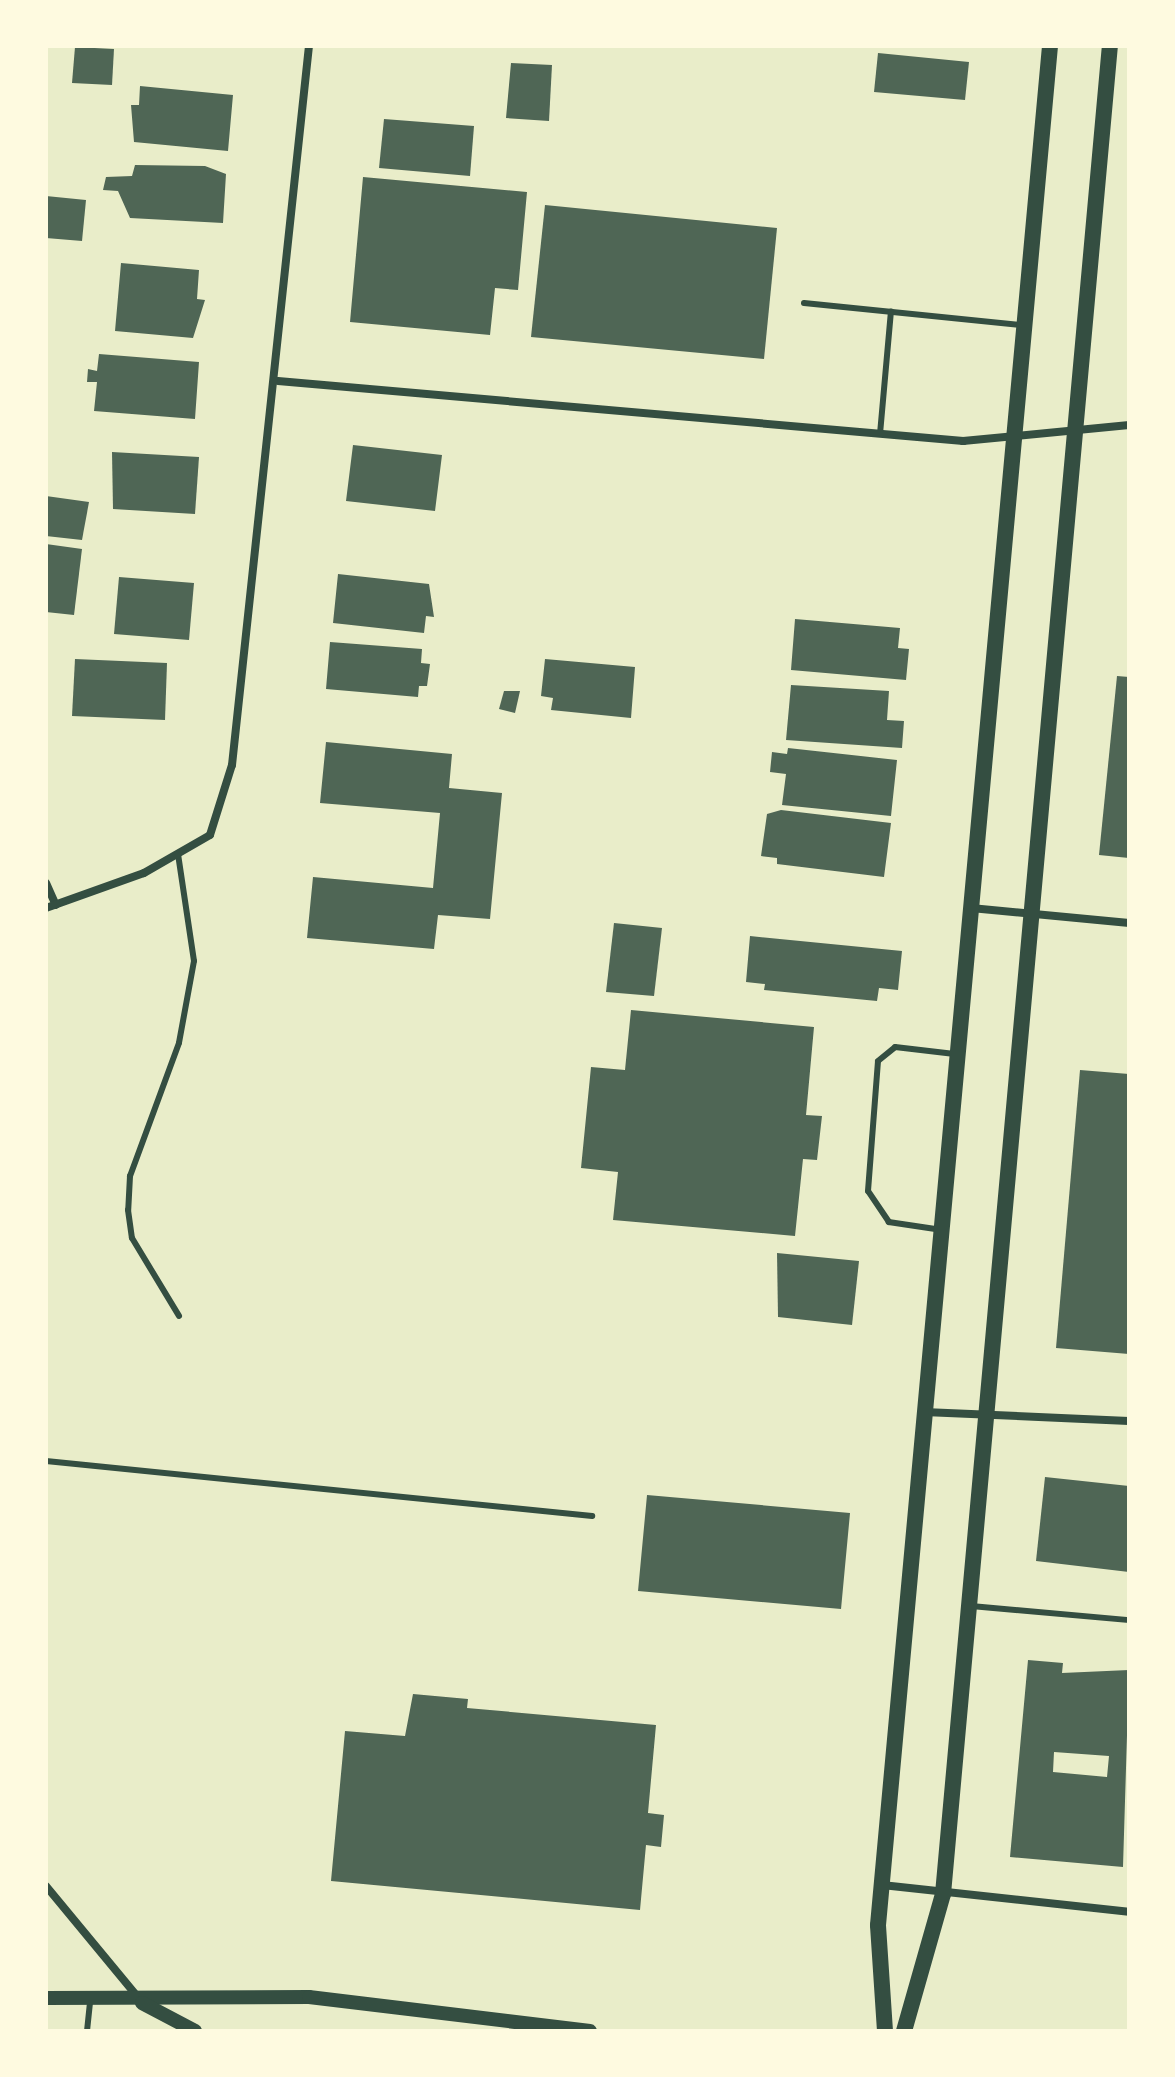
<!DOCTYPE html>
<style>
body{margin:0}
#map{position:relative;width:1175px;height:2077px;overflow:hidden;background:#e9edc9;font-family:"Space Grotesk",sans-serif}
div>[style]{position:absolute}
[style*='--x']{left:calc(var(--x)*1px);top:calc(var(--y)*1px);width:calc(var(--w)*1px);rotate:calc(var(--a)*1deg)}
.building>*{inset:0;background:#4f6655}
.service>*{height:6px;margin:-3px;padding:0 3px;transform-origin:3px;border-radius:3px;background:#344e41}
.minor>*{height:8px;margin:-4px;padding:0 4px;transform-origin:4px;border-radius:4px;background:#344e41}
.tertiary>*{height:14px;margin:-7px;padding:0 7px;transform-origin:7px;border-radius:7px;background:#344e41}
.secondary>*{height:16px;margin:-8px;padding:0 8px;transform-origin:8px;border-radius:8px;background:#344e41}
span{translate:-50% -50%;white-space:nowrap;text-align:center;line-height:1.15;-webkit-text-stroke:7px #fefae0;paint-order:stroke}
.frame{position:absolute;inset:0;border:48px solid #fefae0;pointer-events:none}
</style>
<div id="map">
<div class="building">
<div style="clip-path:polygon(75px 47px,114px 49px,112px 85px,72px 83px)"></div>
<div style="clip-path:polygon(878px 53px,969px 62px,965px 100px,874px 92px)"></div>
<div style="clip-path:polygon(511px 63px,552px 65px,549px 121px,506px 118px)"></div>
<div style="clip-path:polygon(140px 86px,233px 95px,228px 151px,134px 142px,131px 105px,139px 105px)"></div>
<div style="clip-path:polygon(384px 119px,474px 126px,470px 176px,379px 168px)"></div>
<div style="clip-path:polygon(135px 165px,205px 166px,226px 174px,223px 223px,130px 218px,118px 191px,103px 190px,106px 177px,132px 176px)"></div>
<div style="clip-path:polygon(363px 177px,527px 192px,518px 290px,495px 288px,490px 335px,350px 322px)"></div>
<div style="clip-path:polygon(46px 196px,86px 200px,82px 241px,46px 238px)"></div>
<div style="clip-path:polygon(545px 205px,777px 228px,764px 359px,531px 337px)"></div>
<div style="clip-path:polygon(121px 263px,199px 270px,197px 299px,205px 300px,193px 338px,115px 331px)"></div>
<div style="clip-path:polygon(99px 354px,199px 362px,195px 419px,94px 411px,97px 382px,87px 382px,88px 369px,97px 371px)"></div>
<div style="clip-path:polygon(353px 445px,442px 455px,435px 511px,346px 501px)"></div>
<div style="clip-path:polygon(112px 452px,199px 457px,195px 514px,113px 509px)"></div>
<div style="clip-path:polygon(46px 496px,89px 502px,82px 540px,46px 536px)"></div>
<div style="clip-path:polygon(46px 544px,82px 549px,74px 615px,46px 612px)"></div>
<div style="clip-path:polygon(338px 574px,429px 584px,434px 617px,426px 616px,424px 633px,333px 623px)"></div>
<div style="clip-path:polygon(119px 577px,194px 583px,189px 640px,114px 634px)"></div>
<div style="clip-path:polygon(795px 619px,900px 628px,898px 648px,909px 649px,906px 680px,791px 670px)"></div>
<div style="clip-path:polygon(330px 642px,422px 649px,421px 663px,430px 664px,427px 686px,419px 686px,418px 697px,326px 689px)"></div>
<div style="clip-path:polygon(75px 659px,167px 663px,165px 720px,72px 716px)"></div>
<div style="clip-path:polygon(545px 659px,635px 667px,631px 718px,551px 710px,553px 698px,541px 696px)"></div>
<div style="clip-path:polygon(1117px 676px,1129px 677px,1129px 858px,1099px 855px)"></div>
<div style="clip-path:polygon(791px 685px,889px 691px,887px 720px,904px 721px,902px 748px,786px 740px)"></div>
<div style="clip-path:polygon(504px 691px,520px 691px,515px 713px,499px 709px)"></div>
<div style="clip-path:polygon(326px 742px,452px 754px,449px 788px,502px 793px,490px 919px,438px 915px,434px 949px,307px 938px,313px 877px,433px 888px,440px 813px,320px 803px)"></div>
<div style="clip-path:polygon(788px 748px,897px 760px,891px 816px,782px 805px,786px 774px,770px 772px,772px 752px,787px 754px)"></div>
<div style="clip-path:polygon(781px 810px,891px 823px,884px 877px,777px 864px,777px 858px,761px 856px,767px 814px)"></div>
<div style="clip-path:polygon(614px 923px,662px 928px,654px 996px,606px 992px)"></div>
<div style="clip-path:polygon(750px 936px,902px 951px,898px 990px,879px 988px,877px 1001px,764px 990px,765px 984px,746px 982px)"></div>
<div style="clip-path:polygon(631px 1010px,814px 1027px,806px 1115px,822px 1116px,817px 1160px,803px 1159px,795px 1236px,613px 1220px,618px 1172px,581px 1168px,591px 1067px,625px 1070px)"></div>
<div style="clip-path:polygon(1080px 1070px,1129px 1074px,1129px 1354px,1056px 1348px)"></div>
<div style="clip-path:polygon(777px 1253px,859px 1261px,852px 1325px,778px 1317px)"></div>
<div style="clip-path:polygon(1045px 1477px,1129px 1486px,1129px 1572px,1036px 1561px)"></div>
<div style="clip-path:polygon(647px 1495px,850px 1513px,841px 1609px,638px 1591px)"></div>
<div style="clip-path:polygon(evenodd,1028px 1660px,1063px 1663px,1062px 1673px,1129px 1670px,1123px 1867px,1010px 1857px,1028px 1660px,1054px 1752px,1109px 1756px,1107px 1777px,1053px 1772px,1054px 1752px)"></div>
<div style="clip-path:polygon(413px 1694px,468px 1699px,467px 1708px,656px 1725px,648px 1813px,664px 1815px,661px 1847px,646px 1845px,640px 1910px,331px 1881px,345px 1731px,405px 1736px)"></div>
</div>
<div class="service">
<div style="--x:804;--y:303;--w:218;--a:5.8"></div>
<div style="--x:880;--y:434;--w:123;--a:-84.9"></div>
<div style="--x:178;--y:854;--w:108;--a:81.5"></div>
<div style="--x:194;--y:961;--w:83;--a:100.4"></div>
<div style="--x:179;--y:1043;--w:142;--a:110.2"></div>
<div style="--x:130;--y:1176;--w:34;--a:93"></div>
<div style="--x:128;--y:1210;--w:28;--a:82"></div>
<div style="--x:132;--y:1238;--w:91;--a:58.9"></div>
<div style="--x:942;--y:1230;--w:54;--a:-171.4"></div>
<div style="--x:889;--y:1222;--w:37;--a:-124"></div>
<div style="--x:868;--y:1191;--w:130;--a:-85.6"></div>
<div style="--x:878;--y:1061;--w:22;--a:-39"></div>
<div style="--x:895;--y:1047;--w:60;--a:6.7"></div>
<div style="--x:46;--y:1461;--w:549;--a:5.75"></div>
<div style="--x:971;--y:1606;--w:159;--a:5.1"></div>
<div style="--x:87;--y:2031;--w:29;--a:-84"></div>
</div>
<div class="minor">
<div style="--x:278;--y:381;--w:688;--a:5.01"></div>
<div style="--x:963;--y:441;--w:167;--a:-5.5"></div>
<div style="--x:46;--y:883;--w:24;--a:66"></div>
<div style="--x:46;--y:908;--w:104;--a:-19.7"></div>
<div style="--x:144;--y:873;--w:76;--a:-29.9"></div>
<div style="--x:210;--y:835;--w:73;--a:-72.6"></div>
<div style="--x:232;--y:765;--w:723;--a:-83.89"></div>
<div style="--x:971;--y:908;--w:159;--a:5.4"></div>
<div style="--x:924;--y:1412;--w:205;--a:2.5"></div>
<div style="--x:882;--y:1885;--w:248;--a:6.2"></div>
<div style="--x:46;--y:1886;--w:143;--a:50.4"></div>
</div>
<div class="tertiary">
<div style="--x:46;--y:1998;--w:263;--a:-0.2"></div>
<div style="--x:309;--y:1997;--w:283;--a:6.9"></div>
<div style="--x:142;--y:2003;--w:60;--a:27.8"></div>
</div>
<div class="secondary">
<div style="--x:885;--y:2031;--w:106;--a:-93.8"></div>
<div style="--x:878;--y:1925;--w:1887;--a:-84.77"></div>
<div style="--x:904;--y:2031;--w:142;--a:-74.1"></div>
<div style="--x:943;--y:1894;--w:1856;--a:-84.84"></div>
</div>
<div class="frame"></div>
</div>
